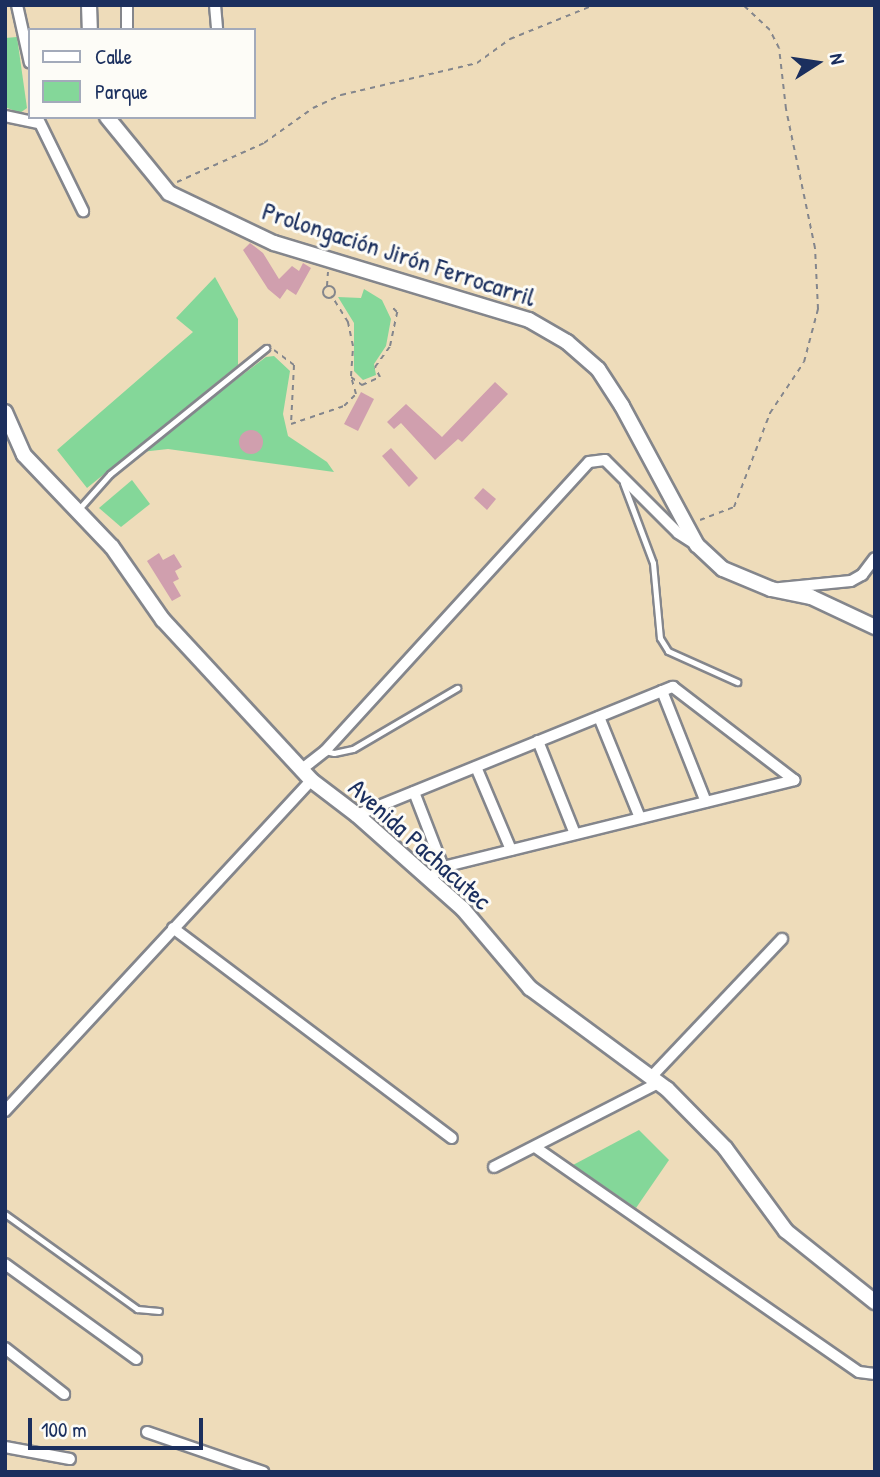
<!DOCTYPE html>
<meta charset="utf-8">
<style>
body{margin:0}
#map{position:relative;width:880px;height:1477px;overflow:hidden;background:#eedcba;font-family:"Patrick Hand",sans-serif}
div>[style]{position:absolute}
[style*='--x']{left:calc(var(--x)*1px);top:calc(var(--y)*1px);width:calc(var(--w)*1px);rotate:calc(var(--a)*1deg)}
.green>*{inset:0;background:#84d799}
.building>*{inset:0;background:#d09fae}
.round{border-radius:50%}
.path>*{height:2px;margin-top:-1px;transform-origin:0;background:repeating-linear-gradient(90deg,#84868c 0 5px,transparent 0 10px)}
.path>.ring{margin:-1px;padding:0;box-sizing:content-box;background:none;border:2px solid #84868c;border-radius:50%}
.roads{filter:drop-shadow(2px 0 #84868c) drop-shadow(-2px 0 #84868c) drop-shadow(0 2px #84868c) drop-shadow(0 -2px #84868c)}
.lane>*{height:5px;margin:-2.5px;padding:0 2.5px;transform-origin:2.5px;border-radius:2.5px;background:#fff}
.street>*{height:10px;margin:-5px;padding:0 5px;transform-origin:5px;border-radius:5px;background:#fff}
.secondary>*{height:14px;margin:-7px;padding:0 7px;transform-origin:7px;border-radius:7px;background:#fff}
span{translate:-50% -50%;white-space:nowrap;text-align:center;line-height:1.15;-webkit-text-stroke:6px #fdfcf7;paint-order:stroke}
.street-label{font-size:26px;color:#1b2f5e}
.frame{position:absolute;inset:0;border:7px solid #1b2f5e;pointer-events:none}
.legend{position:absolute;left:28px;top:28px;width:228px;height:91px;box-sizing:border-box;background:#fdfcf7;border:2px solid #a3aaba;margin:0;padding:9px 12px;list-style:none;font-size:21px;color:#1b2f5e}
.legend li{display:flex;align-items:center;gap:14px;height:35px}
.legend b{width:35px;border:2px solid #a3aaba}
.north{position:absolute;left:782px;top:28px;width:70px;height:70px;-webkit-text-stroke:5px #fdfcf7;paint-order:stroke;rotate:78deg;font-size:19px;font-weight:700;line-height:28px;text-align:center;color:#1b2f5e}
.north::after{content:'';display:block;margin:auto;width:24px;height:32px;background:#1b2f5e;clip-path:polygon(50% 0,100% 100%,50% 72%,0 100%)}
.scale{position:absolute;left:28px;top:1418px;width:175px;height:32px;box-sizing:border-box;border:4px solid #1b2f5e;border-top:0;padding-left:9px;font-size:21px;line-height:24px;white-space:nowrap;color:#1b2f5e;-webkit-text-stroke:5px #fdfcf7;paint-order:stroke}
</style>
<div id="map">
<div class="green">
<div style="clip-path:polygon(17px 37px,27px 108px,20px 113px,5px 107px,5px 38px)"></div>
<div style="clip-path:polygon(215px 277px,238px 319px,238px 365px,87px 488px,57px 450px,193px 332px,176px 318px)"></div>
<div style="clip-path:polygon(364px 289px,382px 300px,391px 319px,386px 346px,374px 364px,376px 375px,363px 380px,354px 371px,354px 323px,338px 297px,361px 298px)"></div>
<div style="clip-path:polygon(274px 356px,290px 371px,283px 414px,288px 436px,327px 462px,334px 472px,168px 449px,141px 452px,266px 357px)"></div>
<div style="clip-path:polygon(132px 480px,150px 504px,121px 527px,99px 508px)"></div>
<div style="clip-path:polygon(639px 1130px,669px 1160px,636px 1208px,573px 1165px)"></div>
</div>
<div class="building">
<div style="clip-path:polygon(250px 243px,263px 253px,279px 279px,292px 266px,299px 271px,303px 263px,311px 268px,296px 295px,287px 289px,280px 299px,268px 289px,243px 250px)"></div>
<div style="clip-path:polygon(495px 382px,508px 394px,462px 442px,458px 439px,435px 460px,401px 423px,394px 429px,387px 422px,406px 404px,442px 437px)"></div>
<div style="clip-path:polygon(361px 392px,374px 399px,358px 431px,344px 424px)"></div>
<div class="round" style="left:239px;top:430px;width:24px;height:24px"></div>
<div style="clip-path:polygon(391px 448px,418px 478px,409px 487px,382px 456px)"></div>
<div style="clip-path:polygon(483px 488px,496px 499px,487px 510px,474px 498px)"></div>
<div style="clip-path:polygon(159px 553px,163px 560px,174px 554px,182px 567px,175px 571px,179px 579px,173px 582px,181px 596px,172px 601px,147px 561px)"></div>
</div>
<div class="path">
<div style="--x:177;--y:182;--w:95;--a:-24.1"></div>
<div style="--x:264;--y:143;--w:60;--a:-35.5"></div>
<div style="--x:313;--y:108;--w:31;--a:-25"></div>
<div style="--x:341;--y:95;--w:140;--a:-13.2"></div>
<div style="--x:477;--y:63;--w:41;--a:-36"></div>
<div style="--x:510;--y:39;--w:91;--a:-22"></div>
<div style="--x:327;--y:286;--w:14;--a:-86"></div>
<div class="ring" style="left:323px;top:286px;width:10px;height:10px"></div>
<div style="--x:274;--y:350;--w:25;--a:37"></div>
<div style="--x:294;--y:365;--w:59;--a:92.9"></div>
<div style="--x:291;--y:424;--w:56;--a:-18.8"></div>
<div style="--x:344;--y:406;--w:17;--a:-45"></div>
<div style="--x:356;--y:394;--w:19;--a:-106"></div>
<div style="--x:351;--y:376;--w:30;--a:-86"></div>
<div style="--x:353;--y:346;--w:25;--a:-102"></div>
<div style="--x:348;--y:322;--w:31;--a:-122"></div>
<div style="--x:351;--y:377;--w:14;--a:36"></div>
<div style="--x:362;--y:385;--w:20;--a:-24"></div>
<div style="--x:380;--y:377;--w:11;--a:-117"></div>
<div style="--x:375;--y:367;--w:26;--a:-54"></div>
<div style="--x:390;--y:346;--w:35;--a:-78"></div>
<div style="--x:397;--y:312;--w:7;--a:-135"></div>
<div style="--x:700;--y:520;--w:36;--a:-21"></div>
<div style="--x:734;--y:507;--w:101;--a:-69"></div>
<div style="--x:770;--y:413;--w:61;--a:-56.3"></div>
<div style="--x:804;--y:362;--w:55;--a:-75.2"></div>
<div style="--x:818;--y:309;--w:61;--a:-92.8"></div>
<div style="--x:815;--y:248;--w:142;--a:-101.8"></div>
<div style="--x:786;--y:109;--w:61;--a:-96.5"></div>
<div style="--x:779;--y:48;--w:20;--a:-117"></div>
<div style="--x:770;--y:30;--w:37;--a:-137"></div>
</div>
<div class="roads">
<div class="lane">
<div style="--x:623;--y:483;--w:85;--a:69.4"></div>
<div style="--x:653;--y:563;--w:75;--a:84.7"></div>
<div style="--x:660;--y:638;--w:15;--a:58"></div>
<div style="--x:668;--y:651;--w:76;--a:24.2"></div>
<div style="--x:78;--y:510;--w:48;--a:-48.4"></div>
<div style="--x:110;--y:474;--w:201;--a:-38.9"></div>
<div style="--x:325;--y:751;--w:9;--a:13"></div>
<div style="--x:334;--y:753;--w:19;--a:-12"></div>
<div style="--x:353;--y:749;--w:121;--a:-30.4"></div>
<div style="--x:5;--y:1214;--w:163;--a:35.7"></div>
<div style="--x:137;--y:1309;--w:22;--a:5"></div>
</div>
<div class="street">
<div style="--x:17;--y:5;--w:59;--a:77.4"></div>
<div style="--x:215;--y:5;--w:25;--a:85"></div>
<div style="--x:127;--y:30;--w:25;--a:-90"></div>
<div style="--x:5;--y:116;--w:33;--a:12"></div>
<div style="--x:37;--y:117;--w:105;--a:63.9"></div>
<div style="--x:780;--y:588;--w:71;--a:-5.6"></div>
<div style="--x:851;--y:581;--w:13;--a:-29"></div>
<div style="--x:862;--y:575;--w:21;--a:-53"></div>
<div style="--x:662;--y:691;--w:119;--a:68.4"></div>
<div style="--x:599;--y:717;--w:109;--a:67.9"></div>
<div style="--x:538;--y:741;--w:100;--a:68.3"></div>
<div style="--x:476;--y:767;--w:90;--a:67.1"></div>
<div style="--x:302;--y:769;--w:29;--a:-38"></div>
<div style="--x:325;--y:751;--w:391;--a:-47.6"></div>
<div style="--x:589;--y:462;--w:16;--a:-7"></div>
<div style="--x:605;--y:460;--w:103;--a:45"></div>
<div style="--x:678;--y:533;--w:20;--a:33"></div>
<div style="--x:414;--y:792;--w:80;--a:68.9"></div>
<div style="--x:357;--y:815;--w:341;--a:-22.1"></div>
<div style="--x:673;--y:687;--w:153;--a:37.5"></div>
<div style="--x:429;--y:879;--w:18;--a:-41"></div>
<div style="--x:443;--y:867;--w:362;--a:-13.9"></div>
<div style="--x:173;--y:928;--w:349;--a:37"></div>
<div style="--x:652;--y:1076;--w:189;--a:-46.5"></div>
<div style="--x:5;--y:1111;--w:451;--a:-47.2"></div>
<div style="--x:535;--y:1147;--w:394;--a:34.8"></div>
<div style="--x:859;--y:1372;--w:16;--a:7"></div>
<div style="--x:494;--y:1167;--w:186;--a:-27.1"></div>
<div style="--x:5;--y:1264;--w:162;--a:35.9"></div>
<div style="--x:5;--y:1348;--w:75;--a:37.9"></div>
<div style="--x:147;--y:1432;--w:123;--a:19"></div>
<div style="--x:5;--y:1447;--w:66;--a:10.5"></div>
</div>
<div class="secondary">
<div style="--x:89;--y:5;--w:25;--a:88"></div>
<div style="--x:107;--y:117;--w:98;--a:50.8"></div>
<div style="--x:169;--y:193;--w:116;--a:25.5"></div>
<div style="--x:274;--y:243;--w:266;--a:16.8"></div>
<div style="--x:529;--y:320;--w:44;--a:30.1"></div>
<div style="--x:567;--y:342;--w:41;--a:41.1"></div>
<div style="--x:598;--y:369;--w:44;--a:57"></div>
<div style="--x:622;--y:406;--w:158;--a:61.7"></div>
<div style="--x:697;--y:545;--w:35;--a:43"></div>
<div style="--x:723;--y:569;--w:52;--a:22.6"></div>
<div style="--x:771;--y:589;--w:41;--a:11.3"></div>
<div style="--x:811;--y:597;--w:71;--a:25.1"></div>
<div style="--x:5;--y:412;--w:47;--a:66.2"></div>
<div style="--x:24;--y:455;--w:127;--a:46.3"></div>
<div style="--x:112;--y:547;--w:89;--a:55.1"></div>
<div style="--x:163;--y:620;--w:218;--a:47.2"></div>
<div style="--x:311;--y:780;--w:58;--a:37.3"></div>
<div style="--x:357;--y:815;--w:142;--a:41.6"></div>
<div style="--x:463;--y:909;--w:104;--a:49.7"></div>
<div style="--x:530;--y:988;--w:170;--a:36.4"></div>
<div style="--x:667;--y:1089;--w:83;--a:45.5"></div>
<div style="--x:725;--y:1148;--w:103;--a:53.7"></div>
<div style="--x:786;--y:1231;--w:114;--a:38.6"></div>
</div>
</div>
<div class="street-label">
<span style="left:399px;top:254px;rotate:18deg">Prolongación Jirón Ferrocarril</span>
<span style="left:420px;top:844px;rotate:42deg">Avenida Pachacutec</span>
</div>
<div class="frame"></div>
<ul class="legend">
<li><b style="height:9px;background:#fff"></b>Calle</li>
<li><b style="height:19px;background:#84d799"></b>Parque</li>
</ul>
<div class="north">N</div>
<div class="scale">100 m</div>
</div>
